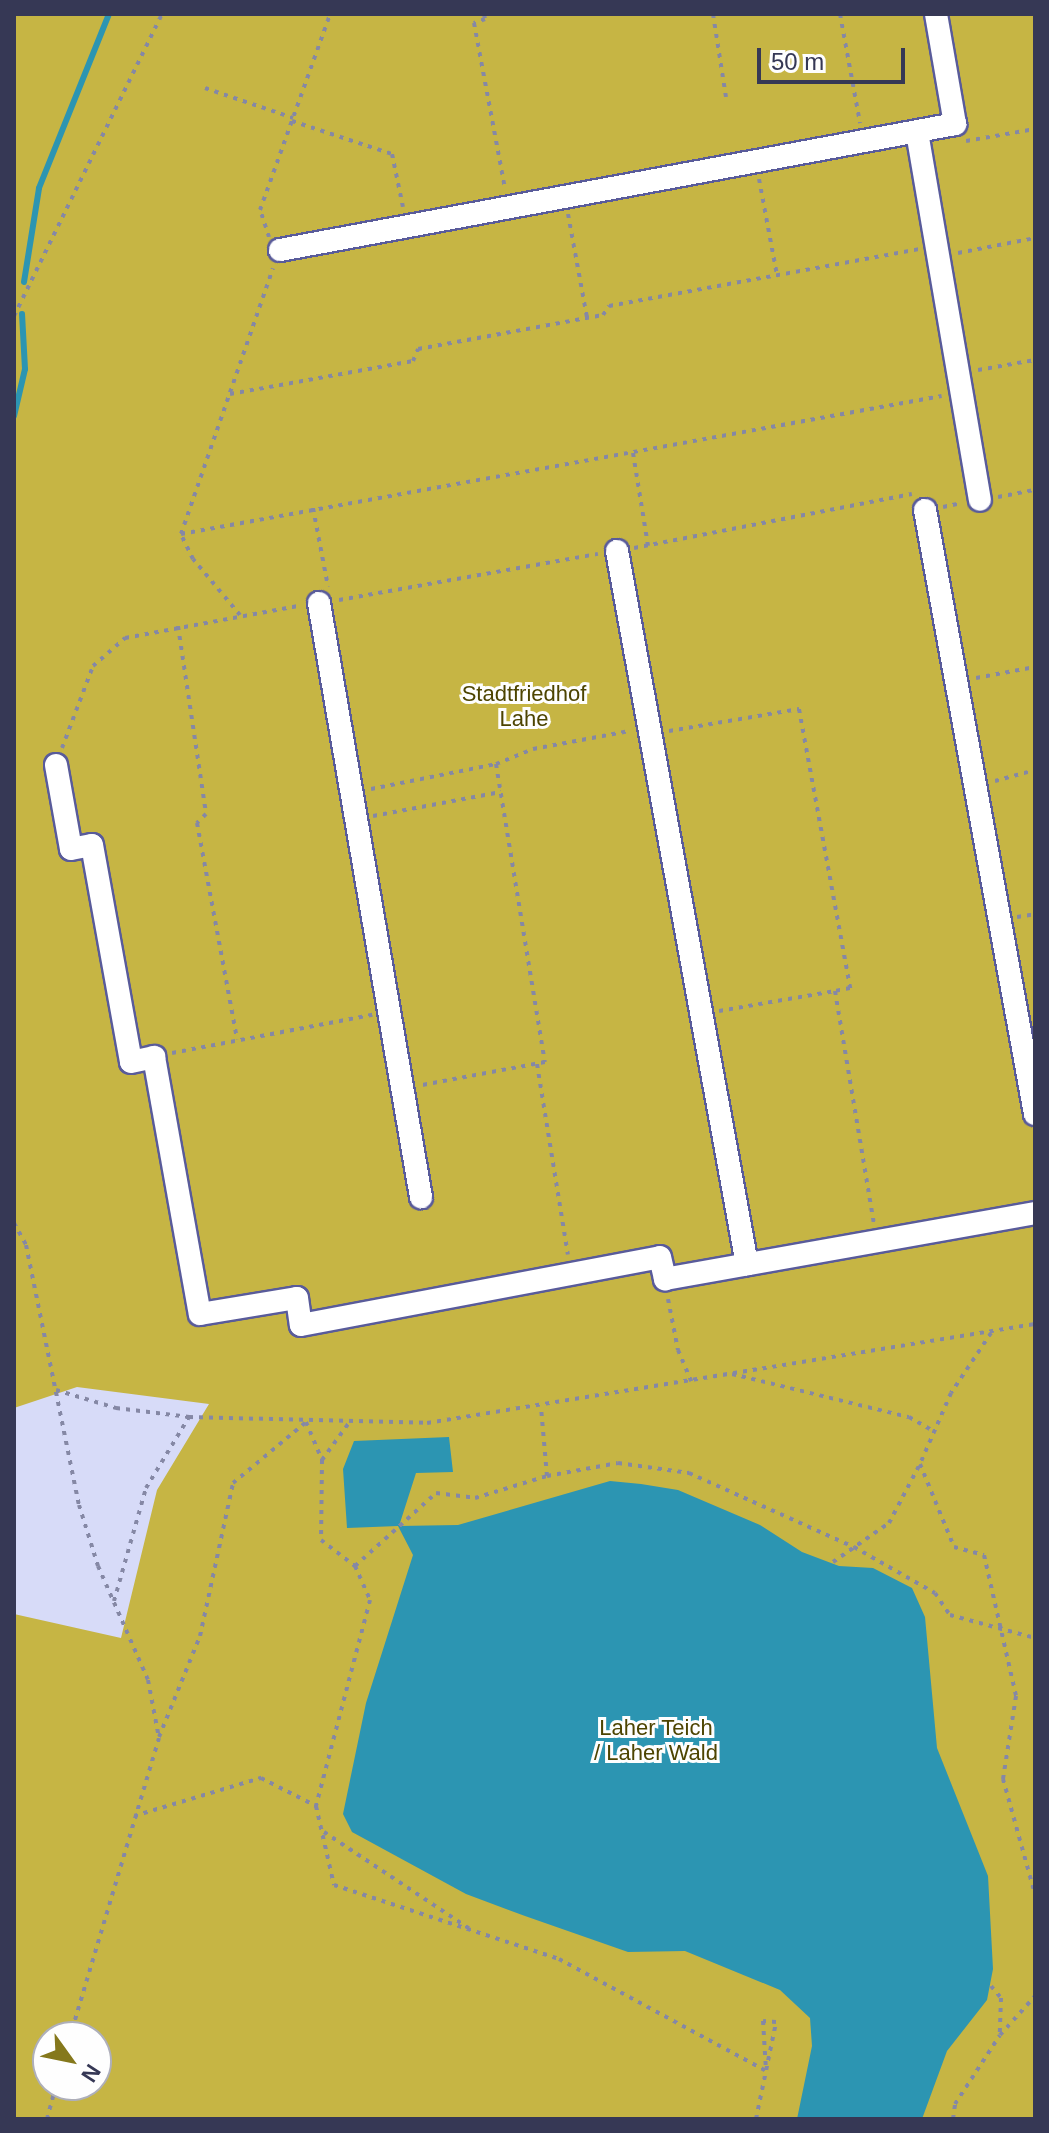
<!DOCTYPE html>
<style>
body{margin:0}
#map{position:relative;width:1049px;height:2133px;overflow:hidden;background:#d7dbf8;font-family:Arial,sans-serif}
div>[style]{position:absolute}
[style*='--x']{left:calc(var(--x)*1px);top:calc(var(--y)*1px);width:calc(var(--w)*1px);rotate:calc(var(--a)*1deg)}
.green>*{inset:0;background:#c6b544}
.water>*{inset:0;background:#2c95b2}
.stream>*{height:6px;margin:-3px;padding:0 3px;transform-origin:3px;border-radius:3px;background:#2c95b2}
.path>*{height:4px;margin-top:-2px;transform-origin:0;background:repeating-linear-gradient(90deg,#8588a5 0 4px,transparent 0 10px)}
.roads{filter:drop-shadow(2px 0 #595b9a) drop-shadow(-2px 0 #595b9a) drop-shadow(0 2px #595b9a) drop-shadow(0 -2px #595b9a)}
.minor>*{height:22px;margin:-11px;padding:0 11px;transform-origin:11px;border-radius:11px;background:#fff}
span{translate:-50% -50%;white-space:nowrap;text-align:center;line-height:1.15;-webkit-text-stroke:6px #fefefe;paint-order:stroke}
.park-label{font-size:22px;color:#4d4401}
.frame{position:absolute;inset:0;border:16px solid #363855;pointer-events:none}
.north{position:absolute;left:32px;top:2021px;width:80px;height:80px;box-sizing:border-box;background:#fefefe;border:2px solid #aeafba;border-radius:50%;rotate:123deg;font-size:22px;font-weight:700;line-height:32px;text-align:center;color:#363855}
.north::after{content:'';display:block;margin:auto;width:28px;height:36px;background:#85781c;clip-path:polygon(50% 0,100% 100%,50% 72%,0 100%)}
.scale{position:absolute;left:757px;top:48px;width:148px;height:36px;box-sizing:border-box;border:4px solid #363855;border-top:0;padding-left:10px;font-size:24px;line-height:28px;white-space:nowrap;color:#363855;-webkit-text-stroke:6px #fefefe;paint-order:stroke}
</style>
<div id="map">
<div class="green">
<div style="clip-path:polygon(evenodd,14px 14px,1035px 14px,1035px 2119px,14px 2119px,14px 1614px,121px 1638px,157px 1490px,209px 1404px,77px 1387px,14px 1408px,14px 14px,48px 2037px,96px 2037px,96px 2085px,48px 2085px,48px 2037px)"></div>
</div>
<div class="water">
<div style="clip-path:polygon(449px 1437px,453px 1472px,416px 1473px,399px 1526px,458px 1525px,610px 1481px,641px 1484px,678px 1490px,760px 1525px,802px 1552px,839px 1566px,873px 1568px,912px 1588px,925px 1617px,937px 1748px,988px 1876px,993px 1969px,987px 2000px,947px 2051px,922px 2119px,797px 2119px,812px 2046px,810px 2018px,780px 1990px,685px 1951px,628px 1952px,525px 1916px,466px 1894px,352px 1832px,343px 1814px,366px 1703px,413px 1555px,398px 1526px,347px 1528px,343px 1469px,354px 1441px)"></div>
</div>
<div class="stream">
<div style="--x:24;--y:282;--w:95;--a:-80.9"></div>
<div style="--x:39;--y:188;--w:188;--a:-68.1"></div>
<div style="--x:14;--y:416;--w:48;--a:-76.8"></div>
<div style="--x:25;--y:369;--w:55;--a:-93.1"></div>
</div>
<div class="path">
<div style="--x:484;--y:14;--w:5;--a:79"></div>
<div style="--x:485;--y:19;--w:12;--a:160"></div>
<div style="--x:474;--y:23;--w:168;--a:79.4"></div>
<div style="--x:713;--y:14;--w:84;--a:81.1"></div>
<div style="--x:840;--y:14;--w:111;--a:79.6"></div>
<div style="--x:205;--y:88;--w:93;--a:18.8"></div>
<div style="--x:292;--y:121;--w:105;--a:18.3"></div>
<div style="--x:392;--y:154;--w:54;--a:78.3"></div>
<div style="--x:966;--y:141;--w:70;--a:-9.9"></div>
<div style="--x:759;--y:179;--w:98;--a:79.4"></div>
<div style="--x:568;--y:214;--w:106;--a:79.6"></div>
<div style="--x:269;--y:237;--w:28;--a:-108"></div>
<div style="--x:260;--y:210;--w:208;--a:-70.3"></div>
<div style="--x:958;--y:253;--w:78;--a:-11"></div>
<div style="--x:14;--y:316;--w:336;--a:-63.9"></div>
<div style="--x:978;--y:370;--w:58;--a:-10"></div>
<div style="--x:230;--y:394;--w:186;--a:-10.2"></div>
<div style="--x:413;--y:361;--w:13;--a:-67"></div>
<div style="--x:418;--y:349;--w:188;--a:-10.4"></div>
<div style="--x:603;--y:315;--w:11;--a:-56"></div>
<div style="--x:609;--y:306;--w:315;--a:-10.4"></div>
<div style="--x:633;--y:453;--w:94;--a:80.8"></div>
<div style="--x:998;--y:497;--w:38;--a:-11"></div>
<div style="--x:943;--y:507;--w:19;--a:-12"></div>
<div style="--x:313;--y:508;--w:80;--a:79.2"></div>
<div style="--x:181;--y:534;--w:773;--a:-10.28"></div>
<div style="--x:634;--y:548;--w:283;--a:-11"></div>
<div style="--x:339;--y:600;--w:263;--a:-10.1"></div>
<div style="--x:240;--y:615;--w:73;--a:-130"></div>
<div style="--x:193;--y:559;--w:28;--a:-116"></div>
<div style="--x:181;--y:534;--w:281;--a:-70.9"></div>
<div style="--x:178;--y:626;--w:190;--a:81.5"></div>
<div style="--x:206;--y:814;--w:13;--a:135"></div>
<div style="--x:197;--y:823;--w:220;--a:79.5"></div>
<div style="--x:976;--y:678;--w:60;--a:-10.6"></div>
<div style="--x:669;--y:731;--w:132;--a:-9.6"></div>
<div style="--x:799;--y:709;--w:284;--a:79.6"></div>
<div style="--x:850;--y:988;--w:15;--a:169"></div>
<div style="--x:835;--y:991;--w:236;--a:80.5"></div>
<div style="--x:62;--y:748;--w:88;--a:-69.3"></div>
<div style="--x:93;--y:666;--w:43;--a:-41.2"></div>
<div style="--x:125;--y:638;--w:176;--a:-10.5"></div>
<div style="--x:496;--y:764;--w:40;--a:-22"></div>
<div style="--x:533;--y:749;--w:98;--a:-10.6"></div>
<div style="--x:995;--y:781;--w:41;--a:-15.4"></div>
<div style="--x:371;--y:789;--w:127;--a:-11.3"></div>
<div style="--x:496;--y:764;--w:302;--a:80.7"></div>
<div style="--x:545;--y:1062;--w:125;--a:169.4"></div>
<div style="--x:373;--y:816;--w:130;--a:-10.6"></div>
<div style="--x:1017;--y:917;--w:18;--a:-9"></div>
<div style="--x:719;--y:1011;--w:118;--a:-9.8"></div>
<div style="--x:172;--y:1053;--w:204;--a:-10.8"></div>
<div style="--x:537;--y:1064;--w:193;--a:80.8"></div>
<div style="--x:14;--y:1223;--w:25;--a:61"></div>
<div style="--x:26;--y:1245;--w:265;--a:78.5"></div>
<div style="--x:79;--y:1505;--w:64;--a:72.7"></div>
<div style="--x:98;--y:1566;--w:124;--a:66.3"></div>
<div style="--x:148;--y:1680;--w:59;--a:79.3"></div>
<div style="--x:159;--y:1738;--w:312;--a:106.6"></div>
<div style="--x:668;--y:1299;--w:52;--a:78.9"></div>
<div style="--x:678;--y:1350;--w:34;--a:67"></div>
<div style="--x:991;--y:1333;--w:72;--a:123.7"></div>
<div style="--x:951;--y:1393;--w:77;--a:113.6"></div>
<div style="--x:920;--y:1464;--w:90;--a:67.7"></div>
<div style="--x:954;--y:1547;--w:31;--a:15"></div>
<div style="--x:984;--y:1555;--w:145;--a:77.2"></div>
<div style="--x:1016;--y:1696;--w:84;--a:98.9"></div>
<div style="--x:1003;--y:1779;--w:119;--a:74.5"></div>
<div style="--x:732;--y:1374;--w:182;--a:13.7"></div>
<div style="--x:909;--y:1417;--w:28;--a:30"></div>
<div style="--x:56;--y:1390;--w:63;--a:16.7"></div>
<div style="--x:116;--y:1408;--w:74;--a:7"></div>
<div style="--x:189;--y:1417;--w:238;--a:1.4"></div>
<div style="--x:427;--y:1423;--w:616;--a:-9.25"></div>
<div style="--x:306;--y:1422;--w:41;--a:67.2"></div>
<div style="--x:322;--y:1460;--w:80;--a:90.7"></div>
<div style="--x:321;--y:1540;--w:43;--a:37.4"></div>
<div style="--x:355;--y:1566;--w:37;--a:66"></div>
<div style="--x:370;--y:1600;--w:213;--a:104.7"></div>
<div style="--x:322;--y:1460;--w:49;--a:-54.1"></div>
<div style="--x:547;--y:1476;--w:72;--a:-10.4"></div>
<div style="--x:618;--y:1463;--w:72;--a:8"></div>
<div style="--x:689;--y:1473;--w:181;--a:24.2"></div>
<div style="--x:854;--y:1547;--w:93;--a:29.6"></div>
<div style="--x:935;--y:1593;--w:27;--a:56"></div>
<div style="--x:950;--y:1615;--w:88;--a:15.1"></div>
<div style="--x:833;--y:1562;--w:68;--a:-34.9"></div>
<div style="--x:889;--y:1523;--w:67;--a:-62.3"></div>
<div style="--x:355;--y:1566;--w:109;--a:-42"></div>
<div style="--x:436;--y:1493;--w:39;--a:7"></div>
<div style="--x:475;--y:1498;--w:75;--a:-17"></div>
<div style="--x:547;--y:1476;--w:69;--a:-95"></div>
<div style="--x:114;--y:1601;--w:117;--a:-74.2"></div>
<div style="--x:146;--y:1488;--w:83;--a:-58.8"></div>
<div style="--x:159;--y:1737;--w:109;--a:-67.9"></div>
<div style="--x:200;--y:1636;--w:157;--a:-77.8"></div>
<div style="--x:233;--y:1483;--w:94;--a:-39.8"></div>
<div style="--x:134;--y:1816;--w:133;--a:-16.7"></div>
<div style="--x:261;--y:1778;--w:62;--a:27"></div>
<div style="--x:316;--y:1806;--w:81;--a:77.2"></div>
<div style="--x:334;--y:1885;--w:237;--a:18.2"></div>
<div style="--x:559;--y:1959;--w:235;--a:28.4"></div>
<div style="--x:324;--y:1832;--w:179;--a:33.6"></div>
<div style="--x:991;--y:1986;--w:16;--a:50"></div>
<div style="--x:1001;--y:1998;--w:34;--a:92"></div>
<div style="--x:47;--y:2119;--w:35;--a:-75"></div>
<div style="--x:756;--y:2119;--w:99;--a:-78.3"></div>
<div style="--x:776;--y:2022;--w:13;--a:-176"></div>
<div style="--x:763;--y:2021;--w:49;--a:86.5"></div>
<div style="--x:953;--y:2119;--w:15;--a:-82"></div>
<div style="--x:955;--y:2104;--w:82;--a:-56.9"></div>
<div style="--x:1000;--y:2035;--w:52;--a:-48.1"></div>
</div>
<div class="roads">
<div class="minor">
<div style="--x:917;--y:132;--w:373;--a:80.3"></div>
<div style="--x:280;--y:250;--w:687;--a:-10.57"></div>
<div style="--x:955;--y:124;--w:112;--a:-99.8"></div>
<div style="--x:925;--y:510;--w:614;--a:79.68"></div>
<div style="--x:617;--y:551;--w:725;--a:79.67"></div>
<div style="--x:319;--y:603;--w:603;--a:80.26"></div>
<div style="--x:56;--y:765;--w:85;--a:79.9"></div>
<div style="--x:71;--y:849;--w:21;--a:-11"></div>
<div style="--x:92;--y:845;--w:220;--a:79.8"></div>
<div style="--x:131;--y:1062;--w:24;--a:-12"></div>
<div style="--x:154;--y:1057;--w:261;--a:79.9"></div>
<div style="--x:200;--y:1314;--w:98;--a:-9.4"></div>
<div style="--x:297;--y:1298;--w:27;--a:82"></div>
<div style="--x:301;--y:1325;--w:365;--a:-10.7"></div>
<div style="--x:660;--y:1257;--w:23;--a:77"></div>
<div style="--x:665;--y:1279;--w:376;--a:-10.1"></div>
</div>
</div>
<div class="park-label">
<span style="left:524px;top:706px">Stadtfriedhof<br>Lahe</span>
<span style="left:656px;top:1740px">Laher Teich<br>/ Laher Wald</span>
</div>
<div class="frame"></div>
<div class="north">N</div>
<div class="scale">50 m</div>
</div>
